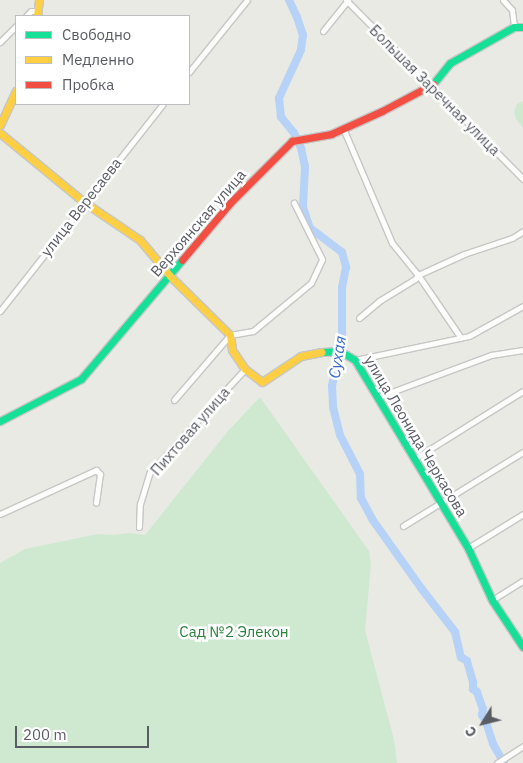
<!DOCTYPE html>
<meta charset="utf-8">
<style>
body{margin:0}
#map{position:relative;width:523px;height:763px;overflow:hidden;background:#eaeae4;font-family:"IBM Plex Sans",sans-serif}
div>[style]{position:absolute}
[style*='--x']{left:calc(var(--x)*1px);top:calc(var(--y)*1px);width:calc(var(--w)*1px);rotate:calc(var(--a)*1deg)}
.green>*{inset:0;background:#cfe9d0}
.river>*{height:8px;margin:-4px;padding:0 4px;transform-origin:4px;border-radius:4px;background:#b6d2f7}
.roads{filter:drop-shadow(1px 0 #c6c6c6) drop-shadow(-1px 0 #c6c6c6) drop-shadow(0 1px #c6c6c6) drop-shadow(0 -1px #c6c6c6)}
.street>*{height:5px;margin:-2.5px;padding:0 2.5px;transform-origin:2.5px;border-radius:2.5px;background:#fcfcfb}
.fast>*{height:7px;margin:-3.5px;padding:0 3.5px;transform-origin:3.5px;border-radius:3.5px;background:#16e098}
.slow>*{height:7px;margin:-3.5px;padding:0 3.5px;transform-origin:3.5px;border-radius:3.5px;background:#ffcf43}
.jam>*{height:7px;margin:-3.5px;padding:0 3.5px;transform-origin:3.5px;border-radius:3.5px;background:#f24e42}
span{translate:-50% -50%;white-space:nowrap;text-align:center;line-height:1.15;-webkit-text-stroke:5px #fff;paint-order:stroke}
.street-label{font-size:15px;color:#595c63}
.park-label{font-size:15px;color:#2a823a}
.water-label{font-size:16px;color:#356bcf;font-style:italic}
.legend{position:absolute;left:15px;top:15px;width:175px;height:90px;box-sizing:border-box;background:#fff;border:1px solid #bdbec1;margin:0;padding:6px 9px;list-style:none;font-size:15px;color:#595c63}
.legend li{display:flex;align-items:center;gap:10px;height:25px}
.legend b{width:25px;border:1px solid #bdbec1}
.north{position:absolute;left:458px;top:698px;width:50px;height:50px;-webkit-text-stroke:4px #fff;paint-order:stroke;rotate:234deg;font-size:14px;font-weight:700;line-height:20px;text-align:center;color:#595c63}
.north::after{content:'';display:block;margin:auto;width:18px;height:22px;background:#595c63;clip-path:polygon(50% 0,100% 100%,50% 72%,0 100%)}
.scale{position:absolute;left:15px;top:726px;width:134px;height:22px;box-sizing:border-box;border:2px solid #595c63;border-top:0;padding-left:6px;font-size:15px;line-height:18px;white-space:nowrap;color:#595c63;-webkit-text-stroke:4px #fff;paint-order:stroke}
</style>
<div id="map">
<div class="green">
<div style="clip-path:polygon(523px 101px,523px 128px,516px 119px,514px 112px,517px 104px)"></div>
<div style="clip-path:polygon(260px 397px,369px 551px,371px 564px,365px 630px,394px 740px,397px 763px,0 763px,0 563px,25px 549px,98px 534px,113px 535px,130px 533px,145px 535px,228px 431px)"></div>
</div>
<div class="river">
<div style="--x:289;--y:0;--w:19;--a:65"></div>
<div style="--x:297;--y:17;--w:19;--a:72"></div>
<div style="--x:303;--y:35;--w:15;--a:98"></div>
<div style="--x:301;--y:50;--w:53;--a:114.6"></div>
<div style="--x:279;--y:98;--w:19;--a:84"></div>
<div style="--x:281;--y:117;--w:21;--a:51"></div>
<div style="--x:294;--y:133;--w:17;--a:65"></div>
<div style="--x:301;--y:148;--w:19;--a:78"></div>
<div style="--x:305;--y:167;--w:40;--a:92.9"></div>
<div style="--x:303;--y:207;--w:22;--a:72"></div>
<div style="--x:310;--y:228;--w:40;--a:37"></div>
<div style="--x:342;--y:252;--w:16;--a:75"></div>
<div style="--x:346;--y:267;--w:21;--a:101"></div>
<div style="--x:342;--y:288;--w:52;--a:90"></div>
<div style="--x:342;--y:340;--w:47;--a:102.3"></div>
<div style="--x:332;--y:386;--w:21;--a:87"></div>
<div style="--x:333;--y:407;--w:29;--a:76"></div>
<div style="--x:340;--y:435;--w:44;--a:62.9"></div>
<div style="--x:360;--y:474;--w:24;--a:88"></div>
<div style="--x:361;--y:498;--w:24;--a:62"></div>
<div style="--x:372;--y:519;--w:85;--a:54.6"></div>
<div style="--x:421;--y:588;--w:56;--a:52.3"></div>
<div style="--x:455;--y:632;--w:26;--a:77"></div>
<div style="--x:461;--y:657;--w:7;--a:34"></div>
<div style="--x:467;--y:661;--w:22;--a:74"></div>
<div style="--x:473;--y:682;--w:7;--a:90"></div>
<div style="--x:473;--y:689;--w:5;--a:37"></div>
<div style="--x:477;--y:692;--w:18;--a:71"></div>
<div style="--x:483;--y:709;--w:6;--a:99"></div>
<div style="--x:482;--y:715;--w:8;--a:60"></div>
<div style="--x:486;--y:722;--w:23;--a:72"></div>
<div style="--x:493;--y:744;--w:22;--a:60"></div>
</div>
<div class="roads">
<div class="street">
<div style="--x:346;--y:0;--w:252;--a:45.3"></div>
<div style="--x:503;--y:0;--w:13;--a:48"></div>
<div style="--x:512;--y:10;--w:17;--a:83"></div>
<div style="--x:26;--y:16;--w:7;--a:-45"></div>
<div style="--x:31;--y:11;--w:7;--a:0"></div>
<div style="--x:323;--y:31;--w:40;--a:-51"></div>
<div style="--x:0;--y:42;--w:23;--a:-45"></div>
<div style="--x:189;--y:72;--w:92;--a:-51.1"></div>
<div style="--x:343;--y:128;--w:125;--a:66.9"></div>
<div style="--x:392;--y:243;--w:41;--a:50.9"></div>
<div style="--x:418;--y:275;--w:76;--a:55.7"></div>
<div style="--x:0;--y:311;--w:263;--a:-51.8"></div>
<div style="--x:359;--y:318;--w:26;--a:-40"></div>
<div style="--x:379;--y:301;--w:42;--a:-31.4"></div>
<div style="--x:415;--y:279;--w:5;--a:-53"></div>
<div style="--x:418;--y:275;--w:51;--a:-24.5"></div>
<div style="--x:464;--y:254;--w:51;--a:-18.4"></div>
<div style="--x:512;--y:238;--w:13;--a:-32"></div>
<div style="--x:355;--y:360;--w:116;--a:-11.9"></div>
<div style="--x:469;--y:336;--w:62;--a:-29.1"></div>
<div style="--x:378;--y:397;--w:121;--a:-20.4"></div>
<div style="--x:491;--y:355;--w:32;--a:-9"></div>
<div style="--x:174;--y:400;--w:86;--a:-49.3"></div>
<div style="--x:230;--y:335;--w:23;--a:-10"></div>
<div style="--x:253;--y:331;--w:75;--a:-39.6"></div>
<div style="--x:311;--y:283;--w:26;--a:-65"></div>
<div style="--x:322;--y:259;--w:63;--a:-116.6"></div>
<div style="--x:414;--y:459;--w:128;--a:-32"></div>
<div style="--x:0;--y:514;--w:106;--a:-24.6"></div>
<div style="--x:96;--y:470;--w:6;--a:45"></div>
<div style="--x:100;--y:474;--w:29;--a:98"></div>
<div style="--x:403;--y:526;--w:141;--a:-31.7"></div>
<div style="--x:139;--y:527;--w:23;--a:-88"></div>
<div style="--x:140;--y:504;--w:34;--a:-73"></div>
<div style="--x:150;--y:472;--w:140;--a:-47.3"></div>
<div style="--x:468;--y:548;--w:65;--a:-31.7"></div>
<div style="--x:492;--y:600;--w:36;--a:-32"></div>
<div style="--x:497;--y:763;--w:31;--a:-33"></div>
</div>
<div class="fast">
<div style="--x:433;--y:84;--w:27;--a:-51"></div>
<div style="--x:450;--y:63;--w:73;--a:-29.4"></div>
<div style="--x:514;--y:27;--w:9;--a:0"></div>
<div style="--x:322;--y:352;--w:18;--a:-3"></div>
<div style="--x:340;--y:351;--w:17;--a:31"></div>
<div style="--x:355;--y:360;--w:219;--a:59"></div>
<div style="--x:468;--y:548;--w:57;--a:65.2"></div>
<div style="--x:492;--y:600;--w:56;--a:56.6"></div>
<div style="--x:0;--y:421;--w:91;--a:-27.4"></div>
<div style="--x:81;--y:379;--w:156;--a:-49.7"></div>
</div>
<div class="slow">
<div style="--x:37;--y:16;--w:16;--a:-83"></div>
<div style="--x:0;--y:125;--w:38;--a:-65"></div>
<div style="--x:0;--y:133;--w:109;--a:39.4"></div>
<div style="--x:84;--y:202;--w:68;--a:34.2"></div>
<div style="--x:140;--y:240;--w:47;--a:50.2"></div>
<div style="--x:170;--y:276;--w:84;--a:44.5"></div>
<div style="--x:230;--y:335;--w:15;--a:82"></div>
<div style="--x:232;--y:350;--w:23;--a:56"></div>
<div style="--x:245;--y:369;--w:21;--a:37"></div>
<div style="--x:262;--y:382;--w:47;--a:-33.7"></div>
<div style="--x:301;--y:356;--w:21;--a:-11"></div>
</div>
<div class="jam">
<div style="--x:182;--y:260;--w:75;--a:-49.9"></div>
<div style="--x:230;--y:203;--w:88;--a:-45"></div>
<div style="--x:292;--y:141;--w:40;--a:-10"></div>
<div style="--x:331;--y:134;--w:56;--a:-24.3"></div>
<div style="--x:382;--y:111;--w:58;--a:-27.9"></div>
</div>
</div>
<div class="street-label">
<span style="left:435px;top:90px;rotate:45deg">Большая Заречная улица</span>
<span style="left:81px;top:207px;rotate:-52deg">улица Вересаева</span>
<span style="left:198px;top:223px;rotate:-49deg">Верхоянская улица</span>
<span style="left:190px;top:431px;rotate:-49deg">Пихтовая улица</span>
<span style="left:416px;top:436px;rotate:59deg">улица Леонида Черкасова</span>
</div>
<div class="park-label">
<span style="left:234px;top:632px">Сад №2 Элекон</span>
</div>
<div class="water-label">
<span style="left:337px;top:357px;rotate:-81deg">Сухая</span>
</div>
<ul class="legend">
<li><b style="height:6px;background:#16e098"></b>Свободно</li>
<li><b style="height:6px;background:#ffcf43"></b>Медленно</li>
<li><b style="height:6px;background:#f24e42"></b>Пробка</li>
</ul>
<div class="north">С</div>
<div class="scale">200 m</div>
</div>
